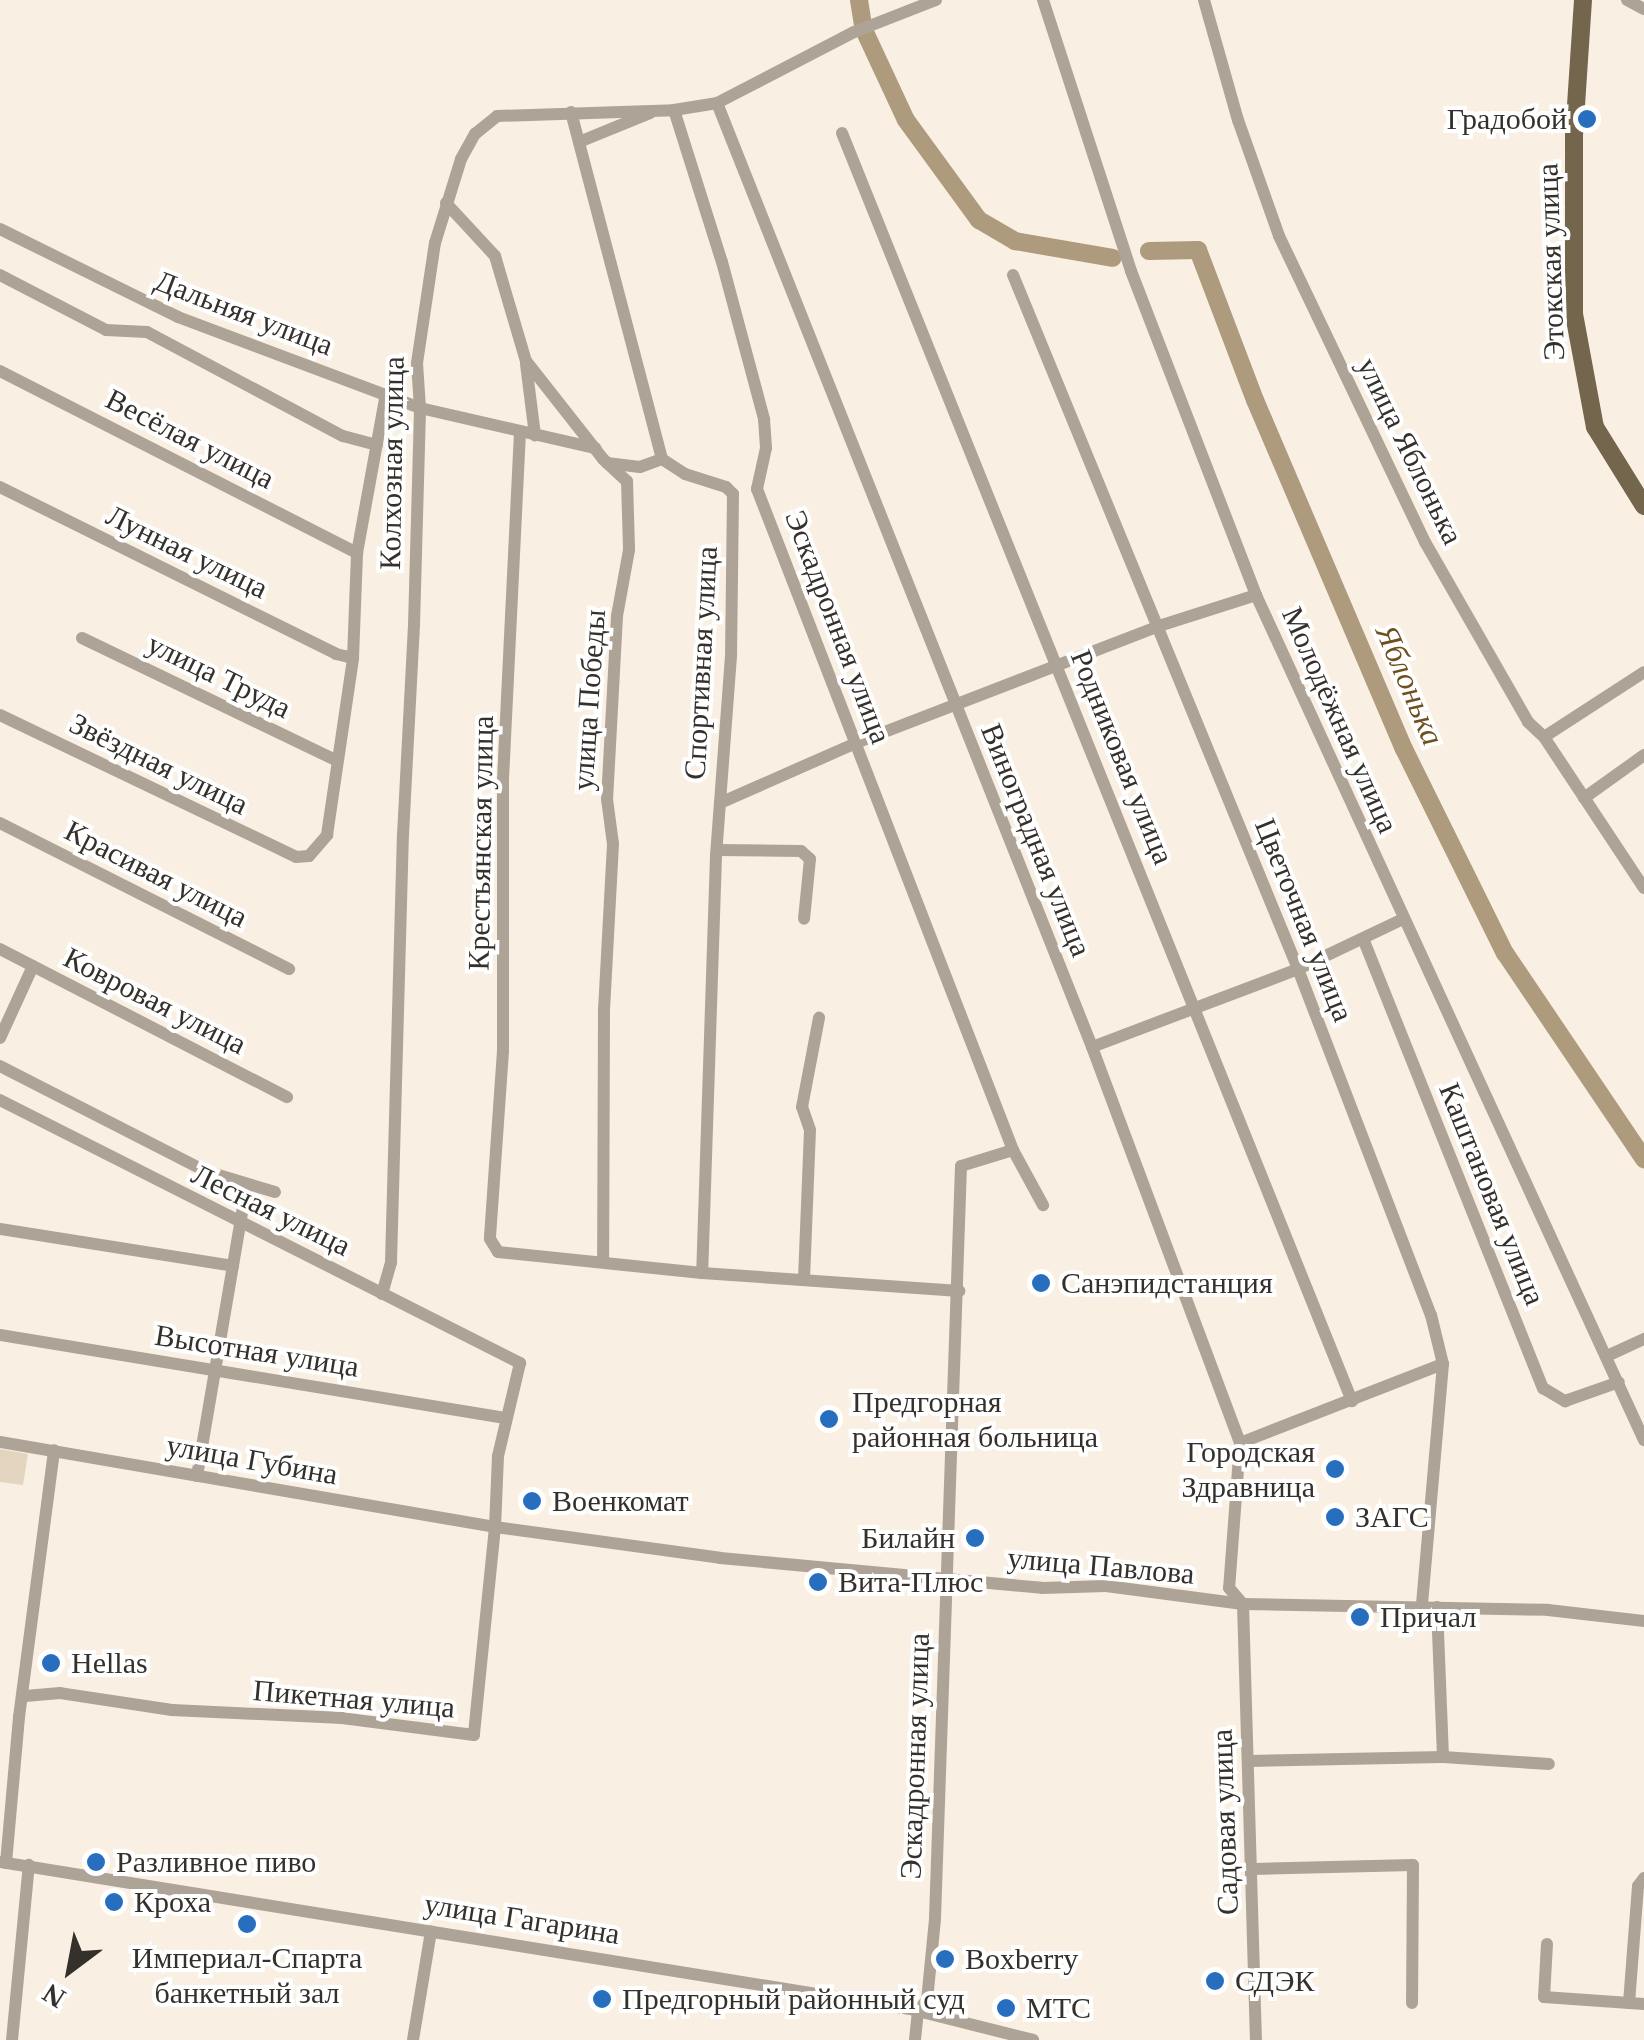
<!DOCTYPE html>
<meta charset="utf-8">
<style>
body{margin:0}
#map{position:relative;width:1644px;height:2040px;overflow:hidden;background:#f9f0e3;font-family:Georgia,serif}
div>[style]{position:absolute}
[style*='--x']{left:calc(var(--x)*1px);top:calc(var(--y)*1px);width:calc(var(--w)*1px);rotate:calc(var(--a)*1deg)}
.green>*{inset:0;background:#e3d5bf}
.river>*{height:18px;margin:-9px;padding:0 9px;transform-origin:9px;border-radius:9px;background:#ae9b7d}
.minor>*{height:12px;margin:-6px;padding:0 6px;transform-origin:6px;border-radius:6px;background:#ada497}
.major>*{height:18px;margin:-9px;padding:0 9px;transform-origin:9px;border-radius:9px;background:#74654d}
.dots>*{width:28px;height:28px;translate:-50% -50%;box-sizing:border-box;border:5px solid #fff;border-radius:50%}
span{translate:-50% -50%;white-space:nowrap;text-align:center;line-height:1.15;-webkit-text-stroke:8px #fff;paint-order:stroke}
.poi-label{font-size:30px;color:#34302b}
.right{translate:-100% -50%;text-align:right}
.left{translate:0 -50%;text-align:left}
.street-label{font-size:30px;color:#34302b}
.water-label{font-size:32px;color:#6d501d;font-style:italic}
.north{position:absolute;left:20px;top:1920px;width:100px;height:100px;-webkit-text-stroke:8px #fff;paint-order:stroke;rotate:212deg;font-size:28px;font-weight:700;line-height:40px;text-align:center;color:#34302b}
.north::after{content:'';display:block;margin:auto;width:35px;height:45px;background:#34302b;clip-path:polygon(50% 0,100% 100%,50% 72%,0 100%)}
</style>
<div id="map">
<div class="green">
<div style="clip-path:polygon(0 1449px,28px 1454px,23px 1485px,0 1482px)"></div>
</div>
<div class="river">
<div style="--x:859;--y:0;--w:30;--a:81"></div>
<div style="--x:864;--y:30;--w:99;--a:65"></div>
<div style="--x:906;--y:120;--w:124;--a:53.9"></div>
<div style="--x:979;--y:220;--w:42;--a:30.3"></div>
<div style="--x:1015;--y:241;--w:99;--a:9.8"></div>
<div style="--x:1149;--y:251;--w:49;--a:-1.2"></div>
<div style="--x:1198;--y:250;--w:160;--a:69.2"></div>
<div style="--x:1255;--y:400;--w:379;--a:66.9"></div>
<div style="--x:1404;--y:749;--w:228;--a:63.7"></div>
<div style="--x:1505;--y:953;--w:249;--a:56"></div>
</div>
<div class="minor">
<div style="--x:1043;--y:0;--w:285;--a:72"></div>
<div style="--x:1131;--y:271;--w:347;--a:68.9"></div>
<div style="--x:1256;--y:595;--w:930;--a:65.34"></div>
<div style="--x:1204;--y:0;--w:125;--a:74.2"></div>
<div style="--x:1238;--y:120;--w:123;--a:70.5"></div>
<div style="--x:1279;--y:236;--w:339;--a:64.5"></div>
<div style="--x:1425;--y:542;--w:207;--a:60.2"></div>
<div style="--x:1528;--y:722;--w:22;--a:43"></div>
<div style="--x:1544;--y:737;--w:181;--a:56.5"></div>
<div style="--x:1627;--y:0;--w:19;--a:28"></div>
<div style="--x:717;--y:103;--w:1016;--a:68.33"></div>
<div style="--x:1092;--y:1047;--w:423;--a:69.5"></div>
<div style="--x:1240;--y:1443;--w:145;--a:94.3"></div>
<div style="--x:1229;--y:1588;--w:21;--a:49"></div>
<div style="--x:1243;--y:1604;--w:436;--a:88.3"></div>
<div style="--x:674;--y:110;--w:159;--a:72.5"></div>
<div style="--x:722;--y:262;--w:163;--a:75"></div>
<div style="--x:764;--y:419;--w:29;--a:86"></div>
<div style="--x:766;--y:448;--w:42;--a:102.4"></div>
<div style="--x:757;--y:489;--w:709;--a:68.83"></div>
<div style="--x:1013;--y:1150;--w:54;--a:162.9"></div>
<div style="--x:961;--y:1166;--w:753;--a:91.98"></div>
<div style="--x:935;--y:1919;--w:81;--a:95.6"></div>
<div style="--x:927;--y:2000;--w:14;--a:129"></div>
<div style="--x:918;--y:2011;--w:29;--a:96"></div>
<div style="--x:571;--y:112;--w:359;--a:75.3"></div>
<div style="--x:662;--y:459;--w:27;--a:33"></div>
<div style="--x:685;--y:474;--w:43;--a:17.6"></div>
<div style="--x:726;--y:487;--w:10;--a:45"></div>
<div style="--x:733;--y:494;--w:162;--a:90.7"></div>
<div style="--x:731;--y:656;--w:201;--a:94.3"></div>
<div style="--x:716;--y:856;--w:417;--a:91.9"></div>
<div style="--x:842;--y:133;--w:1367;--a:68.09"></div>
<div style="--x:579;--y:142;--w:77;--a:-22.2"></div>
<div style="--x:446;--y:203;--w:72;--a:47.2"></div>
<div style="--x:495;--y:256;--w:109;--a:73.6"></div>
<div style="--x:526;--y:361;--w:125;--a:51.8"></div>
<div style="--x:603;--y:459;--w:33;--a:43"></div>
<div style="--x:627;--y:481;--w:69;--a:88.3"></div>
<div style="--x:629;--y:550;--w:67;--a:100.3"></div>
<div style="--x:617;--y:616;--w:183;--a:93.1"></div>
<div style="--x:607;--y:799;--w:45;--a:82.4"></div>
<div style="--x:613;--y:844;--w:165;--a:93.1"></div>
<div style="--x:604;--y:1009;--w:252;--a:90.2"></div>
<div style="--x:0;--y:229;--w:199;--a:26.3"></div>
<div style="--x:178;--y:317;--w:259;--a:20.6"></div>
<div style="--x:420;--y:408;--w:180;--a:12.9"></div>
<div style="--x:0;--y:275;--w:119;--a:27.4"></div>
<div style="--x:106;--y:330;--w:41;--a:2.8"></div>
<div style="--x:147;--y:332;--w:222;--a:28"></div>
<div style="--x:343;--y:436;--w:35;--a:15"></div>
<div style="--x:1013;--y:275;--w:750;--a:67.67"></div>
<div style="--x:1298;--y:969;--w:371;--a:69"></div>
<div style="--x:1431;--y:1315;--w:50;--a:76.2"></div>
<div style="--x:1443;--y:1364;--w:242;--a:95"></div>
<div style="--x:526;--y:364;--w:72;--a:82.8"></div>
<div style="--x:0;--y:371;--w:401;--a:27"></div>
<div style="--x:520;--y:432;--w:350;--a:92.8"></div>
<div style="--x:503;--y:782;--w:269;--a:90"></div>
<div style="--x:503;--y:1051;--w:188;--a:94"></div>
<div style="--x:490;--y:1239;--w:15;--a:58"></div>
<div style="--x:498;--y:1252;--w:205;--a:5.9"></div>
<div style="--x:702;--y:1273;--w:258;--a:4"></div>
<div style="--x:607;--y:463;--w:33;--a:7"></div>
<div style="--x:640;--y:467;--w:23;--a:-20"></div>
<div style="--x:0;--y:487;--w:375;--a:26.4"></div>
<div style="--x:336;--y:654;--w:17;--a:13"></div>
<div style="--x:82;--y:638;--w:281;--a:25.7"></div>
<div style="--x:0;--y:715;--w:328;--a:25.6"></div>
<div style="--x:296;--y:857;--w:13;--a:-4"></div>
<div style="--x:309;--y:856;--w:28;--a:-49"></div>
<div style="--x:327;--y:835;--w:179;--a:-81.6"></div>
<div style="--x:353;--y:658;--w:105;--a:-87.8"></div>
<div style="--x:357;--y:553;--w:162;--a:-79.7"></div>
<div style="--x:1544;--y:737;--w:119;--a:-33"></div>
<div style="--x:1584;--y:798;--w:74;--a:-35.6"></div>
<div style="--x:720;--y:803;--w:149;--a:-23.8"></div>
<div style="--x:856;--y:743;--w:325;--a:-21.1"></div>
<div style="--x:1159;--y:626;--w:102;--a:-17.7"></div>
<div style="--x:0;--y:823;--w:324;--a:26.8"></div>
<div style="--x:717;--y:850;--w:84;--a:0.7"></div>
<div style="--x:801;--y:851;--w:12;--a:42"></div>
<div style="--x:810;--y:859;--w:60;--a:95.7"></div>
<div style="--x:1364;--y:941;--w:482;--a:68.2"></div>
<div style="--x:1543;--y:1388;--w:26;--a:31"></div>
<div style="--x:1565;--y:1401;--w:57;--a:-19.4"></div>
<div style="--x:0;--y:949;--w:323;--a:27.3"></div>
<div style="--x:0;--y:1038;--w:79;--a:-65.4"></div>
<div style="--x:1092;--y:1047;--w:220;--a:-20.7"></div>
<div style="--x:1298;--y:969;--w:116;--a:-25.5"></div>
<div style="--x:0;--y:1066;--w:230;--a:27.1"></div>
<div style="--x:205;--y:1171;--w:73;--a:16.7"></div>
<div style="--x:0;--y:1100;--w:583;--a:26.83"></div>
<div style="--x:520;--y:1363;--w:96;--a:103.3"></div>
<div style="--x:498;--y:1456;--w:71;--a:92.4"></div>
<div style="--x:495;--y:1527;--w:209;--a:95.8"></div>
<div style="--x:474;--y:1735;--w:133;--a:-172.7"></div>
<div style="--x:342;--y:1718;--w:170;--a:-177.3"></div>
<div style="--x:172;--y:1710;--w:113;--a:-171.4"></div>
<div style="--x:60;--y:1693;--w:38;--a:175"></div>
<div style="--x:1013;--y:1150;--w:63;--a:61.4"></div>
<div style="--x:0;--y:1229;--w:236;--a:9"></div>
<div style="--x:804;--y:1279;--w:149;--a:-87.7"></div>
<div style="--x:810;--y:1130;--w:24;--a:-109"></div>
<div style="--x:802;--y:1107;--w:91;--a:-79.2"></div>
<div style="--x:382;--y:1294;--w:33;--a:-74"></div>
<div style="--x:391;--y:1262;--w:427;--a:-88.4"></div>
<div style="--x:403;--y:835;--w:210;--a:-87"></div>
<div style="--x:414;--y:625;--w:217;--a:-88.4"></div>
<div style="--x:420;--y:408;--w:45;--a:-93.8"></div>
<div style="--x:417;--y:363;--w:121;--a:-81.5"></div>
<div style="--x:435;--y:243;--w:88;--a:-72.8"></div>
<div style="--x:461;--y:159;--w:29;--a:-61"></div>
<div style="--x:475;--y:134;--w:28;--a:-39"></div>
<div style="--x:497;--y:116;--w:177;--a:-1.9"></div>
<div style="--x:674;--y:110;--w:44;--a:-9.2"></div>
<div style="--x:717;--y:103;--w:154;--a:-27.4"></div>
<div style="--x:854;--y:32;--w:88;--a:-21.3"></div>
<div style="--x:0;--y:1335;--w:512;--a:9.33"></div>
<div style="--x:1607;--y:1356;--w:41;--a:-24.7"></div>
<div style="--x:0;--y:1442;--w:502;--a:9.74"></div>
<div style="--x:495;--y:1527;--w:227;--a:7.8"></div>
<div style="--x:720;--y:1558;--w:323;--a:5.3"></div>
<div style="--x:1042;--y:1588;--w:64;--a:-1.8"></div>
<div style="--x:1106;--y:1586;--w:138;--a:7.5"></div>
<div style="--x:1243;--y:1604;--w:305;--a:1.1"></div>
<div style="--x:1548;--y:1610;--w:97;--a:6.5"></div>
<div style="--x:1240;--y:1443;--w:218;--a:-21.3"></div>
<div style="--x:197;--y:1476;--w:295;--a:-80.3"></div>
<div style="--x:1437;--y:1607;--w:150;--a:87.7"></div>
<div style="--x:1249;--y:1761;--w:194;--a:-1.2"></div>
<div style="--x:1443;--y:1757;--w:106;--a:3.8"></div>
<div style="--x:0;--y:1862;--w:922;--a:9.18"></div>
<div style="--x:910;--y:2009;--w:127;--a:14.1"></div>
<div style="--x:6;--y:1863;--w:147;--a:-84.9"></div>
<div style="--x:19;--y:1717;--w:269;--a:-82.5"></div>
<div style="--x:1254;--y:1869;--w:159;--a:-1.4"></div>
<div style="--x:1413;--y:1865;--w:138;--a:90.4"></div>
<div style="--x:1547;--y:1944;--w:53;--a:93.2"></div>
<div style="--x:1544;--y:1997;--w:100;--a:4"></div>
<div style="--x:1629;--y:2003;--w:117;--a:-85.6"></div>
<div style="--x:1638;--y:1886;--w:10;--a:-53"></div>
<div style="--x:12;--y:2040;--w:176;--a:-84.5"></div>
<div style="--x:413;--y:2040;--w:110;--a:-80.6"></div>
</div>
<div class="major">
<div style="--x:1583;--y:0;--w:135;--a:93.8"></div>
<div style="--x:1574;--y:135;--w:179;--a:90"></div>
<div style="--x:1574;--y:314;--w:115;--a:79.5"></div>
<div style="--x:1595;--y:427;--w:93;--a:58.2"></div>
</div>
<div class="dots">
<div style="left:1587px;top:119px;background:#276ebe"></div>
<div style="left:1041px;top:1283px;background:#276ebe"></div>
<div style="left:829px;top:1419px;background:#276ebe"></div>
<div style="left:1335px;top:1469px;background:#276ebe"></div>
<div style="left:532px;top:1501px;background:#276ebe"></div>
<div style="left:1335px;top:1517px;background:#276ebe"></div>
<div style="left:975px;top:1538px;background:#276ebe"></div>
<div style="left:818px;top:1582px;background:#276ebe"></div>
<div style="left:1360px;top:1617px;background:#276ebe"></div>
<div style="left:51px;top:1663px;background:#276ebe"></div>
<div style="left:96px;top:1862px;background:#276ebe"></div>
<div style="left:114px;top:1902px;background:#276ebe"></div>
<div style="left:247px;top:1924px;background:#276ebe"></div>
<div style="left:945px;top:1959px;background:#276ebe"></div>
<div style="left:1215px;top:1981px;background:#276ebe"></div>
<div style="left:602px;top:1999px;background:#276ebe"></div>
<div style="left:1006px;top:2008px;background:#276ebe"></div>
</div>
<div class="poi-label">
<span class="right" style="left:1567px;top:119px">Градобой</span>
<span class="left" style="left:1061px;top:1283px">Санэпидстанция</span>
<span class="left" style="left:852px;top:1419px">Предгорная<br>районная больница</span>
<span class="right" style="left:1315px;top:1469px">Городская<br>Здравница</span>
<span class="left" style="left:552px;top:1501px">Военкомат</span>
<span class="left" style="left:1355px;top:1517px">ЗАГС</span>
<span class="right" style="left:955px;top:1538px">Билайн</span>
<span class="left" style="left:838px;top:1582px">Вита-Плюс</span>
<span class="left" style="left:1380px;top:1617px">Причал</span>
<span class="left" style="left:71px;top:1663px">Hellas</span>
<span class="left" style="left:116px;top:1862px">Разливное пиво</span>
<span class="left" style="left:134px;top:1902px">Кроха</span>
<span style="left:247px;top:1975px">Империал-Спарта<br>банкетный зал</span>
<span class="left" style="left:965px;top:1959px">Boxberry</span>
<span class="left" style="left:1235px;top:1981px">СДЭК</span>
<span class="left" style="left:622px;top:1999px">Предгорный районный суд</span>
<span class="left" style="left:1026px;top:2008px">МТС</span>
</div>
<div class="street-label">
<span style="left:1551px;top:262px;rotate:-92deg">Этокская улица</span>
<span style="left:244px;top:313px;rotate:21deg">Дальняя улица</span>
<span style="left:190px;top:439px;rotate:27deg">Весёлая улица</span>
<span style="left:1410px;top:451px;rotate:64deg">улица Яблонька</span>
<span style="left:392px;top:463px;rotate:-89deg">Колхозная улица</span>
<span style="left:187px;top:552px;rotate:26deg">Лунная улица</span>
<span style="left:838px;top:627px;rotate:69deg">Эскадронная улица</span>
<span style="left:701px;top:663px;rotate:-87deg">Спортивная улица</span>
<span style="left:219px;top:676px;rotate:26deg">улица Труда</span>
<span style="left:589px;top:700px;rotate:-86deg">улица Победы</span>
<span style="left:1340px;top:720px;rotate:66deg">Молодёжная улица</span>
<span style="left:1122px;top:757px;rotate:68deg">Родниковая улица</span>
<span style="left:159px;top:764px;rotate:26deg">Звёздная улица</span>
<span style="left:1036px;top:840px;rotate:68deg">Виноградная улица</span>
<span style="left:481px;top:843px;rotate:-89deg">Крестьянская улица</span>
<span style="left:156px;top:874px;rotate:27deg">Красивая улица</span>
<span style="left:1304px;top:920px;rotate:68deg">Цветочная улица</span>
<span style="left:155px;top:1001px;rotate:27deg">Ковровая улица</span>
<span style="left:1492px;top:1194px;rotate:68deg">Каштановая улица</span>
<span style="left:271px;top:1210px;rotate:26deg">Лесная улица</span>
<span style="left:257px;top:1351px;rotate:9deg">Высотная улица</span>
<span style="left:252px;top:1460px;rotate:10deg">улица Губина</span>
<span style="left:1101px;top:1566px;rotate:5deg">улица Павлова</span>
<span style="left:354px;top:1699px;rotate:5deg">Пикетная улица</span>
<span style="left:915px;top:1756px;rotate:-88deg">Эскадронная улица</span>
<span style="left:1225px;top:1822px;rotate:-92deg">Садовая улица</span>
<span style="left:522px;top:1919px;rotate:9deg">улица Гагарина</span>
</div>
<div class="water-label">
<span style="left:1410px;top:685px;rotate:67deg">Яблонька</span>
</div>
<div class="north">N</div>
</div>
